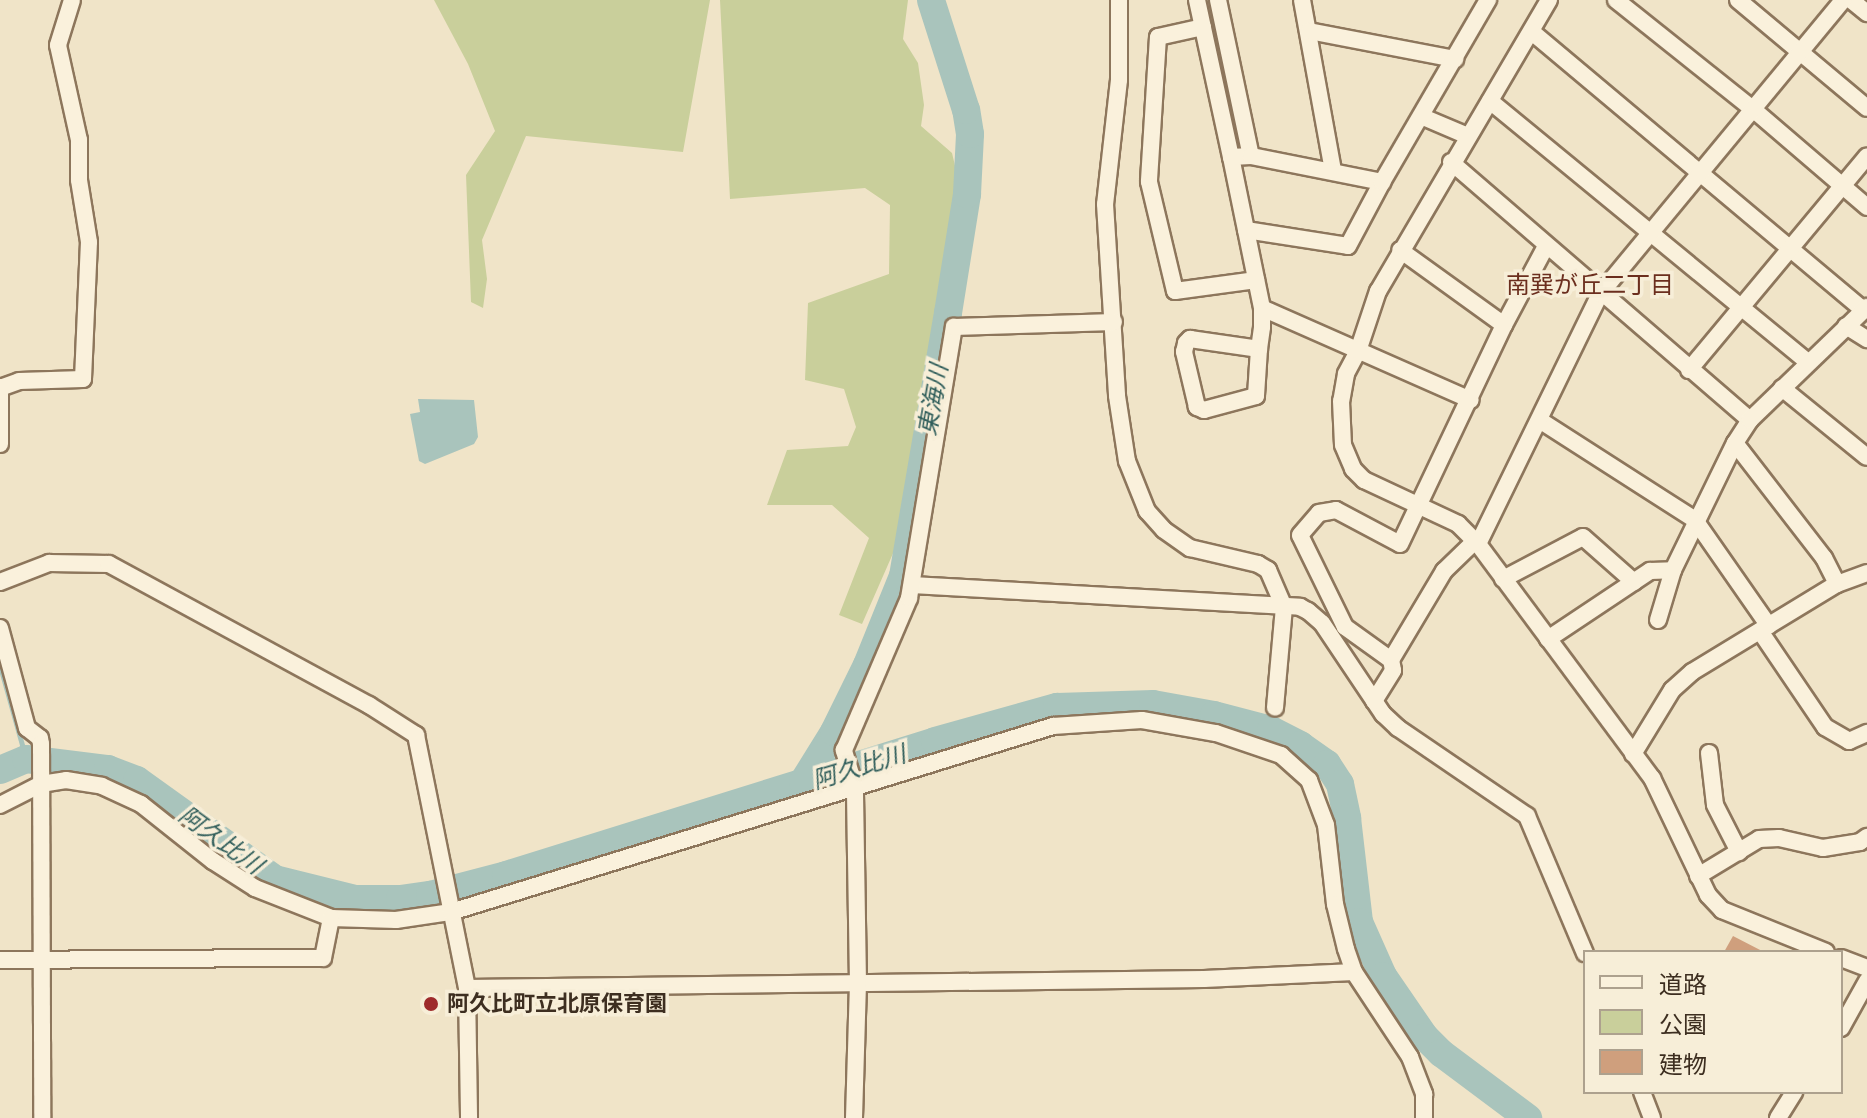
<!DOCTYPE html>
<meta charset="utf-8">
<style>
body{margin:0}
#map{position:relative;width:1867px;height:1118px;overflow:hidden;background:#f0e4c8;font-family:"Crimson Pro","Noto Sans JP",serif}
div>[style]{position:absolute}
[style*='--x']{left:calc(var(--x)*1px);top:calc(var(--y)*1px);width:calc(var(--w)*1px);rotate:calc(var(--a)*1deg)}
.green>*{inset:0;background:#c9cf9b}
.water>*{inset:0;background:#a9c4bc}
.stream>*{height:5px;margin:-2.5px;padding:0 2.5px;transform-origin:2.5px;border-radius:2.5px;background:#a9c4bc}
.river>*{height:28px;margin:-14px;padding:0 14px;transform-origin:14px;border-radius:14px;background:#a9c4bc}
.building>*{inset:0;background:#cf9f7d}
.roads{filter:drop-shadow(2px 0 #8d765c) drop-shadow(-2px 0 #8d765c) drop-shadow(0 2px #8d765c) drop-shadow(0 -2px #8d765c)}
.minor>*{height:16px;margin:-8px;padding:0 8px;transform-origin:8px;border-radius:8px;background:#faf1dc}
.dots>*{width:22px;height:22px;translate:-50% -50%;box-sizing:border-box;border:4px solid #f7eed8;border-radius:50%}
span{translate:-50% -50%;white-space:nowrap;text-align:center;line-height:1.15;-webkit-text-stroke:7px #f7eed8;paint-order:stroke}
.poi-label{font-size:22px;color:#3d2e20;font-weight:700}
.left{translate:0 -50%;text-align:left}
.neighbourhood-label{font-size:24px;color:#6b2e1e}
.water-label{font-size:24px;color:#2f5d5a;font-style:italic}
.legend{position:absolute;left:1583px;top:950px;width:260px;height:144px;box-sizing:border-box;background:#f7eed8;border:2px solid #ada18e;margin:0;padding:10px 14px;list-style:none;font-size:24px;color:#3d2e20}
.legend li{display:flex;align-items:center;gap:16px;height:40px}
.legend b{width:40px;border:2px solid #ada18e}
</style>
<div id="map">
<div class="green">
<div style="clip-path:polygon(434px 0,710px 0,683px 152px,526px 136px,482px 240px,487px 279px,483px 308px,471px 302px,466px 175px,495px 131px,468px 64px)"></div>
<div style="clip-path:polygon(720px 0,908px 0,903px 39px,918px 63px,924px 105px,921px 126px,952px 153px,961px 191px,905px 526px,862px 624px,839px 615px,869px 538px,832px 505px,767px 505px,787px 450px,848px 446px,856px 427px,844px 389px,805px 380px,808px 303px,889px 274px,890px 205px,865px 188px,730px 199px)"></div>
</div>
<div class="water">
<div style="clip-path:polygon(418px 399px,474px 400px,478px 437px,474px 444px,425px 464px,419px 461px,410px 414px,420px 412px)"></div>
</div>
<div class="stream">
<div style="--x:0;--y:666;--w:97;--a:74.4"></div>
</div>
<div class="river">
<div style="--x:0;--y:770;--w:28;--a:-23"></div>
<div style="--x:26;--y:759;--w:83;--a:7"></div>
<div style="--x:108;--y:769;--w:31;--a:21"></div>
<div style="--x:137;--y:780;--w:170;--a:35.7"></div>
<div style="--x:275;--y:879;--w:82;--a:14"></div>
<div style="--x:355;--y:899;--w:45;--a:0"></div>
<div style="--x:400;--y:899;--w:30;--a:-8"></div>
<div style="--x:430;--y:895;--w:79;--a:-14.7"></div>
<div style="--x:506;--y:875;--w:449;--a:-17.3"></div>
<div style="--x:935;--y:741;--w:127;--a:-15.6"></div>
<div style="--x:1057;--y:707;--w:96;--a:-1.8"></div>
<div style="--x:1153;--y:704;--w:62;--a:10.2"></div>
<div style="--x:1214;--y:715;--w:59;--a:14.7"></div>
<div style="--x:1271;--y:730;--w:33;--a:27"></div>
<div style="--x:1300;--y:745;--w:33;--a:35"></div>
<div style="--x:1327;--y:764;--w:24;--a:57"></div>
<div style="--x:1340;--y:784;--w:35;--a:78"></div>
<div style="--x:1347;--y:818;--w:105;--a:83.4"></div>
<div style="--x:1359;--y:922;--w:59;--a:66"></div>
<div style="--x:1383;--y:976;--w:74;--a:55.5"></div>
<div style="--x:1425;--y:1037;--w:23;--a:45"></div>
<div style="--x:1441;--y:1053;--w:109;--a:36.8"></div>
<div style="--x:803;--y:782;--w:59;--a:-58.2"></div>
<div style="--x:834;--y:732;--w:75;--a:-63.8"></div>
<div style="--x:867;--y:665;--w:96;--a:-68"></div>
<div style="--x:903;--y:576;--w:267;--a:-80.3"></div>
<div style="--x:948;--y:313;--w:121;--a:-80.9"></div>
<div style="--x:967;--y:194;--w:60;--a:-87.1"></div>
<div style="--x:970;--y:134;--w:24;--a:-99"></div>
<div style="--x:966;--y:110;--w:115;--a:-107.7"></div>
</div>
<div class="building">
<div style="clip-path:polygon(1733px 936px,1764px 952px,1724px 952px)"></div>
</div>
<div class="roads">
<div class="minor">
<div style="--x:1119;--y:0;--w:80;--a:90"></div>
<div style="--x:1119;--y:80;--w:125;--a:96.4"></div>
<div style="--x:1105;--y:204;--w:192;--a:86.4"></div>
<div style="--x:1117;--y:396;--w:66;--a:81.3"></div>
<div style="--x:1127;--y:461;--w:54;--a:68.2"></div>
<div style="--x:1147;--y:511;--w:25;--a:48"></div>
<div style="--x:1164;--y:530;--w:32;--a:35"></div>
<div style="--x:1190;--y:548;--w:70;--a:13.2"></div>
<div style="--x:1258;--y:564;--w:12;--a:31"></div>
<div style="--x:1268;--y:570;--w:40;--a:66.6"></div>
<div style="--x:1284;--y:607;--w:101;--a:95.1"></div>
<div style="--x:1197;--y:0;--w:161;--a:77.8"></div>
<div style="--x:1218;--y:0;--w:159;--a:78.1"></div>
<div style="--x:1302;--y:0;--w:173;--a:79.7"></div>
<div style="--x:1549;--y:0;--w:338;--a:120.4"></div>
<div style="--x:1378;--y:291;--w:63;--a:108.4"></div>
<div style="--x:1358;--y:351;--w:26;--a:118"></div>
<div style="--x:1346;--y:374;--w:27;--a:100"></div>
<div style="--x:1341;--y:401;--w:44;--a:87.4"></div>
<div style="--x:1343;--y:445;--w:26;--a:67"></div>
<div style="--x:1353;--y:469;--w:16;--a:45"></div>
<div style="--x:1364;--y:480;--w:104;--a:25.1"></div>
<div style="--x:1458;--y:524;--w:28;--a:45"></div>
<div style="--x:1478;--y:544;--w:292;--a:53.4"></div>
<div style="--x:1652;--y:778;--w:130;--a:64.4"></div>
<div style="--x:1708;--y:895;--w:21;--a:47"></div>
<div style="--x:1722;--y:910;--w:112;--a:22"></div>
<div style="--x:1616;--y:0;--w:176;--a:38.6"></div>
<div style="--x:1754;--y:110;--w:149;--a:40.6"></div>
<div style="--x:1738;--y:0;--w:168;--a:39.9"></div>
<div style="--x:1851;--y:0;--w:21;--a:39"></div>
<div style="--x:1203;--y:27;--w:46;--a:167.5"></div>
<div style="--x:1158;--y:37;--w:145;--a:93.6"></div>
<div style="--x:1149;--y:182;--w:112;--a:76.6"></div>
<div style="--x:1175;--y:291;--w:82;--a:-7.7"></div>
<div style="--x:1309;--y:31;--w:149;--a:10.9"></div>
<div style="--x:1532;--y:32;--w:432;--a:40"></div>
<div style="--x:1490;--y:101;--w:411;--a:39.4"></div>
<div style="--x:1423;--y:117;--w:49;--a:22.9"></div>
<div style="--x:1451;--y:162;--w:395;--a:40.8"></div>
<div style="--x:1246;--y:230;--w:103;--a:8.9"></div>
<div style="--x:1348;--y:246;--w:72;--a:-62"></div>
<div style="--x:1262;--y:308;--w:228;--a:23.8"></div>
<div style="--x:1504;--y:325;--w:89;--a:-62"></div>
<div style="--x:1846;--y:326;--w:25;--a:32"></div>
<div style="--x:1259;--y:349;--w:47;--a:93.7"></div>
<div style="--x:1256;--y:396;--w:54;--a:164.9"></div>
<div style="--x:1204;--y:410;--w:8;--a:-157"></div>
<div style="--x:1197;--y:407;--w:57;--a:-103.3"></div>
<div style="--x:1184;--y:352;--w:9;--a:-77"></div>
<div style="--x:1186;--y:343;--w:6;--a:-45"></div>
<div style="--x:1190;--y:339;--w:70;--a:8.2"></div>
<div style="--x:1259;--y:349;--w:22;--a:-82"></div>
<div style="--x:1262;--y:327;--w:19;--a:-90"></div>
<div style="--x:1262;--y:308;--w:154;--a:-101.6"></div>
<div style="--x:1231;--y:157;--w:20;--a:-3"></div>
<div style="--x:1251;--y:156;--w:134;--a:11.2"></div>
<div style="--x:1382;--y:182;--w:211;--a:-59.8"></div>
<div style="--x:1689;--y:370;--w:278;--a:-50.2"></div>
<div style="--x:0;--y:387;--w:57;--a:90"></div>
<div style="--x:0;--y:388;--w:20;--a:-20"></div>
<div style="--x:19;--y:381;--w:64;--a:-1.8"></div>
<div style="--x:83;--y:379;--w:137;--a:-87.5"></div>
<div style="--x:89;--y:242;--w:63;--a:-99.2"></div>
<div style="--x:79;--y:180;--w:40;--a:-90"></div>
<div style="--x:79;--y:140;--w:97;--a:-102.5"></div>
<div style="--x:58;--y:45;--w:47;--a:-72.7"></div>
<div style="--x:1782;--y:388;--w:109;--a:39.1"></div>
<div style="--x:1541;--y:421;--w:183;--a:32.7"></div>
<div style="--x:1695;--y:520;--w:129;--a:55.1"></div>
<div style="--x:1735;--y:443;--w:145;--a:52.3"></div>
<div style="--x:1824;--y:558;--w:29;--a:63"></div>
<div style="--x:1478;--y:544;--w:278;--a:-64"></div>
<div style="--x:1600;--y:294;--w:381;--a:-50.4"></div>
<div style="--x:1503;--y:579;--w:90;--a:-27.7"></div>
<div style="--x:1583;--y:537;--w:68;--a:41.4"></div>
<div style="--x:0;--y:582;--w:53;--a:-21.2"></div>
<div style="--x:49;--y:563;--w:60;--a:1"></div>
<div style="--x:109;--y:564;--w:296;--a:28.5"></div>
<div style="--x:369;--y:705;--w:56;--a:32.6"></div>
<div style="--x:416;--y:735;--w:258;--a:78.6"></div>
<div style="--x:467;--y:988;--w:130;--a:89.1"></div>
<div style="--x:912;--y:585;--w:389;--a:3.2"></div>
<div style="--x:1300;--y:607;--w:9;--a:27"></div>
<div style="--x:1308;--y:611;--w:18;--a:41"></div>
<div style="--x:1322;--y:623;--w:110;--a:56.2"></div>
<div style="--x:1383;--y:714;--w:21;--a:43"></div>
<div style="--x:1398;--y:728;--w:156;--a:34.3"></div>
<div style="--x:1527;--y:816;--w:149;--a:67.1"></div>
<div style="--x:1658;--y:620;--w:52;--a:-73.3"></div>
<div style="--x:0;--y:628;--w:104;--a:74.9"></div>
<div style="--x:27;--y:728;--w:16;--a:38"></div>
<div style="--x:40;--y:738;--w:6;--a:81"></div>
<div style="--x:41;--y:744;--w:374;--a:89.8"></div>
<div style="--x:1760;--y:631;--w:116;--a:55.9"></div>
<div style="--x:1825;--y:727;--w:28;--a:30"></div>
<div style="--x:1849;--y:741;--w:20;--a:-24"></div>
<div style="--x:1548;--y:639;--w:123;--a:-33.7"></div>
<div style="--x:1650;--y:571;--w:23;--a:-2"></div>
<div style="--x:1673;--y:570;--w:141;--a:-64"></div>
<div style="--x:1735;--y:443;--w:27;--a:-57"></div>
<div style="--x:1750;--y:420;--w:163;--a:-44"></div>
<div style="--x:1391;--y:660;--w:57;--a:-144.3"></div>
<div style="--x:1345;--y:627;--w:102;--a:-116.1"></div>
<div style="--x:1300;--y:535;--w:29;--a:-49"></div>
<div style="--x:1319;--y:513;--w:17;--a:-10"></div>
<div style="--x:1336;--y:510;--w:72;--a:28"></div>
<div style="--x:1400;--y:544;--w:242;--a:-64.6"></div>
<div style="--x:1504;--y:325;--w:128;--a:-144.2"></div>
<div style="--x:1374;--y:701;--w:36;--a:-58"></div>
<div style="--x:1393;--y:670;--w:10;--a:-101"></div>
<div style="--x:1391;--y:660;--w:104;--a:-59.2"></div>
<div style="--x:1444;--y:571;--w:42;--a:-44"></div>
<div style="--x:1709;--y:753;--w:52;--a:83.4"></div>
<div style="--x:1715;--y:805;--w:53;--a:62.9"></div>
<div style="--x:1633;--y:754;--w:75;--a:-58.6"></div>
<div style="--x:1672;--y:690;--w:27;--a:-42"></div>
<div style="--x:1692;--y:672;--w:170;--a:-31.3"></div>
<div style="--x:1837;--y:584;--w:32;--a:-20"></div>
<div style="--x:0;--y:805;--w:46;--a:-27.1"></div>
<div style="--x:41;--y:784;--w:25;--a:-9"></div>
<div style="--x:66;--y:780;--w:36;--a:9"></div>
<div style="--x:102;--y:786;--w:43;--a:24.8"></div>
<div style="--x:141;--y:804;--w:92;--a:38.4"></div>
<div style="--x:213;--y:861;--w:50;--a:32.7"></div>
<div style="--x:255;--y:888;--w:82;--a:21.5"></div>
<div style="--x:331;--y:918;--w:65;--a:1.8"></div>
<div style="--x:396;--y:920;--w:56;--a:-8.3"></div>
<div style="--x:451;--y:912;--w:630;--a:-17.17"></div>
<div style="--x:1053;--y:726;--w:89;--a:-3.9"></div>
<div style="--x:1142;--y:720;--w:75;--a:10"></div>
<div style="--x:1216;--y:733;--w:69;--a:18.7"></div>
<div style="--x:1281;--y:755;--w:38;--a:42"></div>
<div style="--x:1309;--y:780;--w:48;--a:69.3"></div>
<div style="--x:1326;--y:825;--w:80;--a:83.5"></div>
<div style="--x:1335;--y:904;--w:46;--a:76.3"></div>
<div style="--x:1346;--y:949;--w:24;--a:71"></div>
<div style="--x:1354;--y:972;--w:102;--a:56.6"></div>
<div style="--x:1410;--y:1057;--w:40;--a:69"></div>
<div style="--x:1424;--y:1094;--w:24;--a:90"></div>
<div style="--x:1698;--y:876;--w:71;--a:-31.2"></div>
<div style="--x:1759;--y:839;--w:20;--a:-3"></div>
<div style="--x:1779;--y:838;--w:45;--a:12.8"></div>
<div style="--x:1823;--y:848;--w:37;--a:-9"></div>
<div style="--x:1860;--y:842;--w:9;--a:-36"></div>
<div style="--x:1841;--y:958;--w:28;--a:21"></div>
<div style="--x:0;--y:960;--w:323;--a:-0.4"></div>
<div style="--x:323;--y:958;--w:41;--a:-78.7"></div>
<div style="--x:467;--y:988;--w:737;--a:-0.7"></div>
<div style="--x:1204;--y:979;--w:150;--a:-2.7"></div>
<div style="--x:1841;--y:1028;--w:54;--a:-61"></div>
<div style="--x:1642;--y:1092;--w:28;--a:69"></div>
<div style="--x:854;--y:1118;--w:134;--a:-88.3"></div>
<div style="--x:858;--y:984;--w:197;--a:-90.9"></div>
<div style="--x:855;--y:787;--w:39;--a:-107"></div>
<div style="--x:844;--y:750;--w:165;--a:-66.8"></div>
<div style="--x:909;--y:598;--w:275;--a:-80.6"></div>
<div style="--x:954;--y:327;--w:160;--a:-1.8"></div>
<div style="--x:1778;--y:1118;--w:31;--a:-58"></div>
</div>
</div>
<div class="dots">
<div style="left:431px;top:1004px;background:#9e2a2b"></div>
</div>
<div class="poi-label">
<span class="left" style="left:447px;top:1004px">阿久比町立北原保育園</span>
</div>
<div class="neighbourhood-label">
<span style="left:1590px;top:285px">南巽が丘二丁目</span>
</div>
<div class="water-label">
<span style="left:933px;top:400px;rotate:-80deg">東海川</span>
<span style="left:859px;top:767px;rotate:-17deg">阿久比川</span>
<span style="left:221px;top:840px;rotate:36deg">阿久比川</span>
</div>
<ul class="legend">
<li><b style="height:10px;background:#faf1dc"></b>道路</li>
<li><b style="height:22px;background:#c9cf9b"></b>公園</li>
<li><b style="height:22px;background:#cf9f7d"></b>建物</li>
</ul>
</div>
